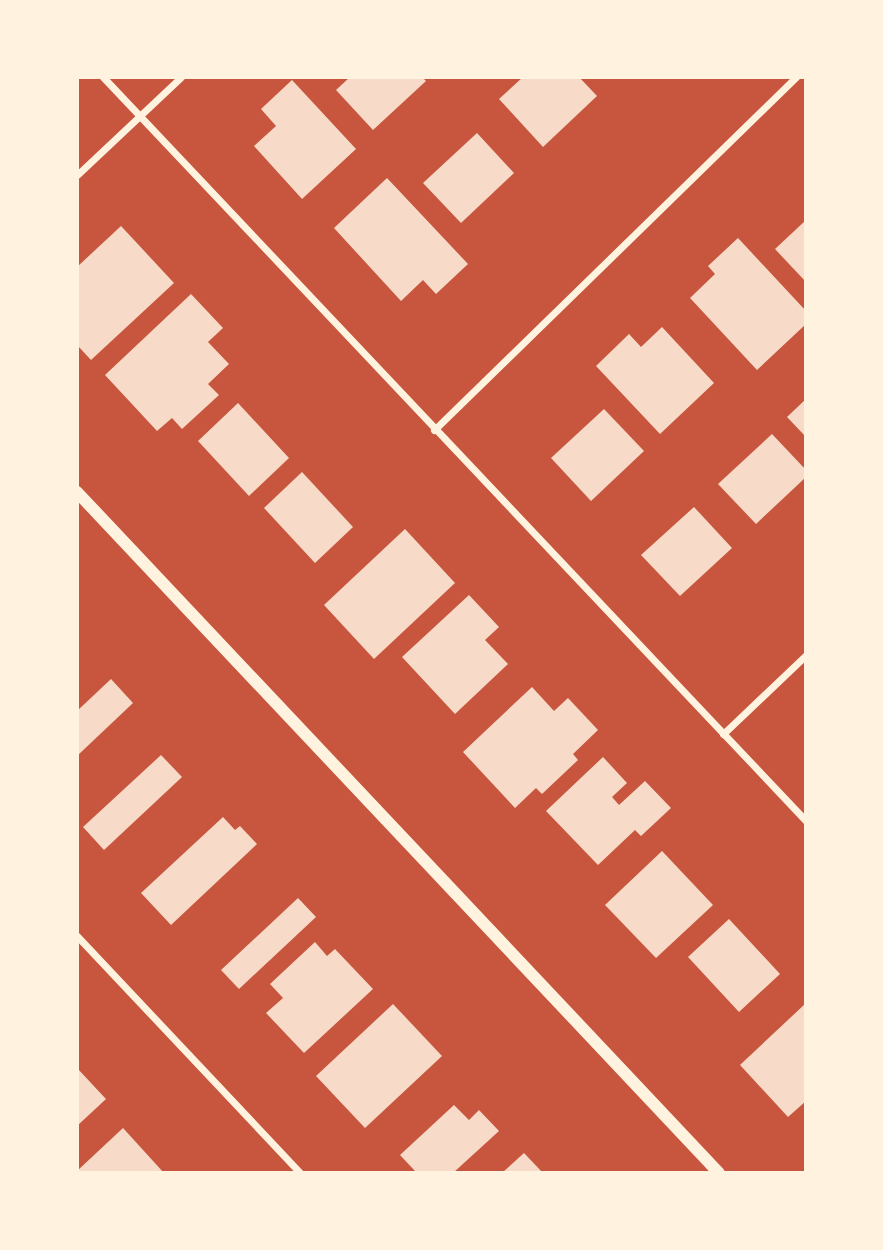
<!DOCTYPE html>
<style>
body{margin:0}
#map{position:relative;width:883px;height:1250px;overflow:hidden;background:#c8553d;font-family:"PT Sans Narrow",sans-serif}
div>[style]{position:absolute}
[style*='--x']{left:calc(var(--x)*1px);top:calc(var(--y)*1px);width:calc(var(--w)*1px);rotate:calc(var(--a)*1deg)}
.building>*{inset:0;background:#f7dbc8}
.minor>*{height:7px;margin:-3.5px;padding:0 3.5px;transform-origin:3.5px;border-radius:3.5px;background:#fff3e0}
.tertiary>*{height:12px;margin:-6px;padding:0 6px;transform-origin:6px;border-radius:6px;background:#fff3e0}
span{translate:-50% -50%;white-space:nowrap;text-align:center;line-height:1.15;-webkit-text-stroke:5px #fff3e0;paint-order:stroke}
.frame{position:absolute;inset:0;border:79px solid #fff3e0;pointer-events:none}
</style>
<div id="map">
<div class="building">
<div style="clip-path:polygon(350px 77px,422px 77px,426px 81px,373px 130px,336px 90px)"></div>
<div style="clip-path:polygon(523px 77px,579px 77px,597px 96px,543px 147px,499px 99px)"></div>
<div style="clip-path:polygon(292px 80px,356px 149px,302px 199px,254px 146px,276px 126px,261px 109px)"></div>
<div style="clip-path:polygon(477px 133px,514px 173px,461px 223px,423px 183px)"></div>
<div style="clip-path:polygon(387px 178px,468px 264px,436px 294px,423px 280px,401px 301px,334px 228px)"></div>
<div style="clip-path:polygon(806px 220px,806px 282px,775px 249px)"></div>
<div style="clip-path:polygon(121px 226px,174px 283px,91px 360px,77px 345px,77px 267px)"></div>
<div style="clip-path:polygon(738px 238px,806px 311px,806px 324px,757px 370px,690px 298px,715px 274px,708px 266px)"></div>
<div style="clip-path:polygon(191px 294px,223px 328px,208px 342px,229px 364px,208px 384px,219px 395px,182px 429px,172px 418px,157px 431px,105px 375px)"></div>
<div style="clip-path:polygon(662px 327px,714px 383px,660px 434px,596px 366px,629px 334px,641px 347px)"></div>
<div style="clip-path:polygon(806px 399px,806px 437px,787px 417px)"></div>
<div style="clip-path:polygon(238px 403px,289px 458px,249px 496px,198px 441px)"></div>
<div style="clip-path:polygon(604px 409px,644px 451px,591px 501px,551px 458px)"></div>
<div style="clip-path:polygon(772px 434px,806px 470px,806px 477px,756px 524px,718px 484px)"></div>
<div style="clip-path:polygon(302px 472px,353px 527px,315px 563px,264px 508px)"></div>
<div style="clip-path:polygon(694px 507px,732px 548px,680px 596px,641px 555px)"></div>
<div style="clip-path:polygon(405px 529px,455px 583px,374px 659px,324px 605px)"></div>
<div style="clip-path:polygon(469px 595px,499px 627px,485px 640px,508px 664px,455px 714px,402px 657px)"></div>
<div style="clip-path:polygon(111px 679px,133px 703px,77px 756px,77px 711px)"></div>
<div style="clip-path:polygon(532px 687px,554px 711px,568px 698px,598px 730px,573px 754px,578px 760px,542px 794px,536px 788px,515px 808px,463px 752px)"></div>
<div style="clip-path:polygon(161px 755px,182px 777px,104px 850px,83px 827px)"></div>
<div style="clip-path:polygon(603px 757px,627px 783px,612px 797px,619px 805px,645px 781px,671px 808px,641px 836px,635px 830px,598px 865px,546px 811px)"></div>
<div style="clip-path:polygon(223px 817px,235px 830px,240px 826px,257px 844px,171px 925px,141px 893px)"></div>
<div style="clip-path:polygon(662px 851px,713px 905px,656px 958px,605px 905px)"></div>
<div style="clip-path:polygon(298px 898px,316px 917px,239px 989px,221px 970px)"></div>
<div style="clip-path:polygon(729px 919px,780px 974px,739px 1012px,688px 957px)"></div>
<div style="clip-path:polygon(315px 942px,327px 956px,335px 949px,373px 989px,304px 1053px,266px 1013px,283px 998px,270px 984px)"></div>
<div style="clip-path:polygon(806px 1003px,806px 1101px,788px 1117px,740px 1065px)"></div>
<div style="clip-path:polygon(393px 1004px,442px 1056px,365px 1128px,316px 1076px)"></div>
<div style="clip-path:polygon(77px 1068px,106px 1099px,77px 1126px)"></div>
<div style="clip-path:polygon(454px 1105px,469px 1120px,479px 1110px,499px 1131px,453px 1173px,412px 1173px,415px 1171px,400px 1155px)"></div>
<div style="clip-path:polygon(123px 1128px,164px 1173px,77px 1173px,77px 1171px)"></div>
<div style="clip-path:polygon(524px 1153px,543px 1173px,502px 1173px)"></div>
</div>
<div class="minor">
<div style="--x:103;--y:77;--w:1024;--a:46.62"></div>
<div style="--x:77;--y:175;--w:143;--a:-43.3"></div>
<div style="--x:434;--y:430;--w:506;--a:-44.28"></div>
<div style="--x:723;--y:734;--w:115;--a:-43.6"></div>
<div style="--x:77;--y:936;--w:325;--a:46.7"></div>
</div>
<div class="tertiary">
<div style="--x:77;--y:492;--w:936;--a:46.69"></div>
</div>
<div class="frame"></div>
</div>
